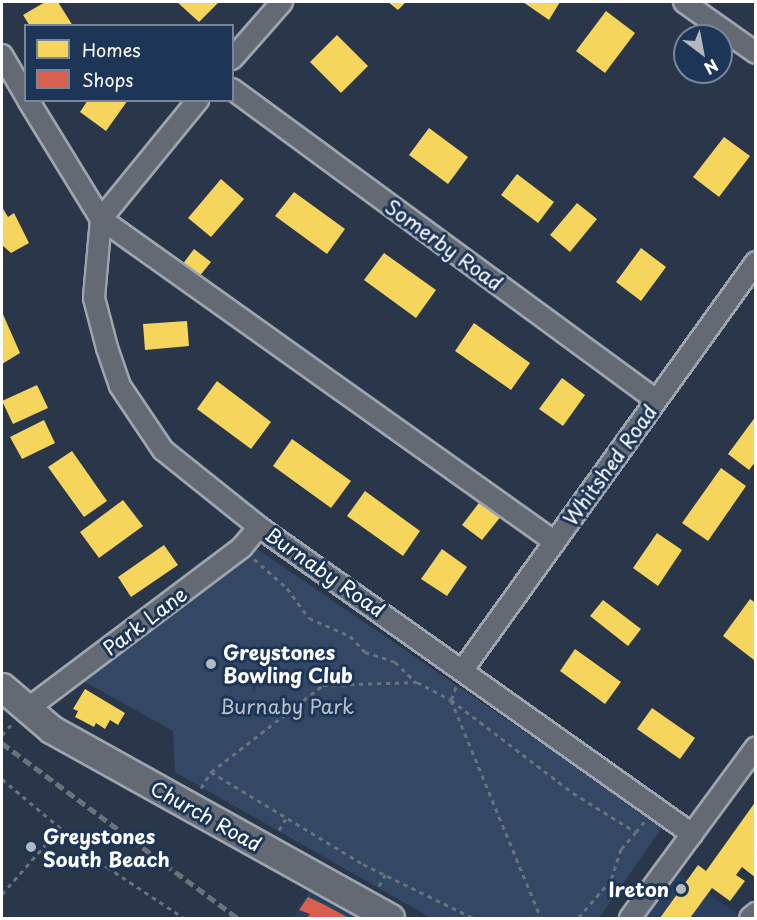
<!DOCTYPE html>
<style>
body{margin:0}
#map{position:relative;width:757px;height:920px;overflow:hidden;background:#2a374a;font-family:"Playpen Sans",sans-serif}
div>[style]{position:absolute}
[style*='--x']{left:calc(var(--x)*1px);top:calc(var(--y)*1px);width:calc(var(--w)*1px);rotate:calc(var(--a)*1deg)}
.built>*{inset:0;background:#2a405e}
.green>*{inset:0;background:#344865}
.homes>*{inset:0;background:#f6d55c}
.shops>*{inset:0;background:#d6604d}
.path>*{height:3px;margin-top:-1.5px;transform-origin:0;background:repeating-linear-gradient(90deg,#6a727c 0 4.5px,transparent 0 9px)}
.roads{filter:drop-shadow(2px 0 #9fa5ae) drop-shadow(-2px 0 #9fa5ae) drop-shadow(0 2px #9fa5ae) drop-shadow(0 -2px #9fa5ae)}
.street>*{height:20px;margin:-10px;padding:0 10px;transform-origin:10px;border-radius:10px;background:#636a74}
.secondary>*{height:27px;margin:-13.5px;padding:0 13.5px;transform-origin:13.5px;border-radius:13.5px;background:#636a74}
.rail>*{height:4.5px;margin-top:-2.25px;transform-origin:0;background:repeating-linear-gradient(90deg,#6a727c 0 9px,transparent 0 13.5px)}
.dots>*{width:16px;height:16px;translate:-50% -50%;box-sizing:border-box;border:3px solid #1d3557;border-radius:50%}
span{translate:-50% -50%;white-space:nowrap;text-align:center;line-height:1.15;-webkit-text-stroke:6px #1d3557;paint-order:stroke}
.street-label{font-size:20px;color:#fff}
.poi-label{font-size:20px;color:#fff;font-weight:700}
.left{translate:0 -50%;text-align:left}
.right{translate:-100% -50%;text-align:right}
.park-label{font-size:20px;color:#b9c0ca}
.frame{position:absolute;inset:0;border:3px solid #fff;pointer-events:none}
.legend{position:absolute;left:24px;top:24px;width:210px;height:78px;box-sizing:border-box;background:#1d3557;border:2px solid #77869a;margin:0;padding:8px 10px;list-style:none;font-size:18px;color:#fff}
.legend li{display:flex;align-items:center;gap:12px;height:30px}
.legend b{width:30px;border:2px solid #77869a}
.north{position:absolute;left:673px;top:24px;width:60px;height:60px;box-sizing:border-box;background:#1d3557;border:2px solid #77869a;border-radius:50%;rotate:148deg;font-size:16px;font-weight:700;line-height:24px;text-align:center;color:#fff}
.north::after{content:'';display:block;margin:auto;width:21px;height:27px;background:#b4b9c0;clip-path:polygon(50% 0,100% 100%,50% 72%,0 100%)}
</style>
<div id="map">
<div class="built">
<div style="clip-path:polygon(679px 874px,744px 918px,646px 918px)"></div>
<div style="clip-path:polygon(312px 886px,369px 918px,293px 918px)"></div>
</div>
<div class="green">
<div style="clip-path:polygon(251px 545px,663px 826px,599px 918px,431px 918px,175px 772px,173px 731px,76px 677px)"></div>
</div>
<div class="homes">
<div style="clip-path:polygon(45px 2px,58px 2px,73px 26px,30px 26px,23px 15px)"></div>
<div style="clip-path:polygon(177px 2px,219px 2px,199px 22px)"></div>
<div style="clip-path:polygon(388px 2px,406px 2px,398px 10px)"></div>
<div style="clip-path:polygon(523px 2px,560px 2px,549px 20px)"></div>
<div style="clip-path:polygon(606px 11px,635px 33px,605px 73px,576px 51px)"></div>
<div style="clip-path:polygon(337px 35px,368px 66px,341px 93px,310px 62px)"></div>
<div style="clip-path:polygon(88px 100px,128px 100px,106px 131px,80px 112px)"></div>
<div style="clip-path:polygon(429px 128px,468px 157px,448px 184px,409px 155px)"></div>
<div style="clip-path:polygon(724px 137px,750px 156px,719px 197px,693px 177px)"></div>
<div style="clip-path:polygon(517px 174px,554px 202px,538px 223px,501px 195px)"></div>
<div style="clip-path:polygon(221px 179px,244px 199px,211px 237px,188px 218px)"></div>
<div style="clip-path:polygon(294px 192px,345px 229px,327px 254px,275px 216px)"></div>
<div style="clip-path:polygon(577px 203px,597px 219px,570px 252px,550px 235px)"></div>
<div style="clip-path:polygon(2px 207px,8px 217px,14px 213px,29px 243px,11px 253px,2px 245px)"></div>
<div style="clip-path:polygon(641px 248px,666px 267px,641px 301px,616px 282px)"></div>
<div style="clip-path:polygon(194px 249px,211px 262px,198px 278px,182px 265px)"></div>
<div style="clip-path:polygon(384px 253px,436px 290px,416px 318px,364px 280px)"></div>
<div style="clip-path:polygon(2px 312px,20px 353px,2px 364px)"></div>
<div style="clip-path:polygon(187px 321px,189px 346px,145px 350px,143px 324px)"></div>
<div style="clip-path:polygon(474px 323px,530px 363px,511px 390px,455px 351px)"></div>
<div style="clip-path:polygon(562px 378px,585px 395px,563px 426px,539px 409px)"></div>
<div style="clip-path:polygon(217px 381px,271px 422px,251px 449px,197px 409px)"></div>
<div style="clip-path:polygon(37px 385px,48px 408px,13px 424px,2px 401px)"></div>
<div style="clip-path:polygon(756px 416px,756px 461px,749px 470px,728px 454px)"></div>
<div style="clip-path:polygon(44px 420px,55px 443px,22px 459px,10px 437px)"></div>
<div style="clip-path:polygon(292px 439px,351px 481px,331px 508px,273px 466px)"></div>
<div style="clip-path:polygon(72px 451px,107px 501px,84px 517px,48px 467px)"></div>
<div style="clip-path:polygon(721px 468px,746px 486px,708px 541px,682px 523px)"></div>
<div style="clip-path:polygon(365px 491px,420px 531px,403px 556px,347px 516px)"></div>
<div style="clip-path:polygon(482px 499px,502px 515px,482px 540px,462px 525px)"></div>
<div style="clip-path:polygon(123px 500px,143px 526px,99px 558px,80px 532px)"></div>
<div style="clip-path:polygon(657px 533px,682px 550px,658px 586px,633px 568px)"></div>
<div style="clip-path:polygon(164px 545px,178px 565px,131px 597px,118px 577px)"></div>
<div style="clip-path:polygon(442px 549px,467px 567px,447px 596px,421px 579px)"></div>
<div style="clip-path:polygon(750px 599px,756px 603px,754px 660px,723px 636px)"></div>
<div style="clip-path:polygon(603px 600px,641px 629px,628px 646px,590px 616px)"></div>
<div style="clip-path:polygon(575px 649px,621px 682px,605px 704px,560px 671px)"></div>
<div style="clip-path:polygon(85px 689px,125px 713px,118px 725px,110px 720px,105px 729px,96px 723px,94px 727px,75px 717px,78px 711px,73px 709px)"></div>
<div style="clip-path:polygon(652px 708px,695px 738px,680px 759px,637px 729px)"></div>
<div style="clip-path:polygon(756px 801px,756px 878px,742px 867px,736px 875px,745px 881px,730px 901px,712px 888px,690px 918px,660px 918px,698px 865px,706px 871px)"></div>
</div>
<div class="shops">
<div style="clip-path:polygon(308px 897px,323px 904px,349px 918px,307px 918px,310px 914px,299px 910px)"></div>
</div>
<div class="path">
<div style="--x:254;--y:559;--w:44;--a:41.3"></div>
<div style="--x:287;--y:588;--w:37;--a:54"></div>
<div style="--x:309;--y:618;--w:45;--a:23.7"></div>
<div style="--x:350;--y:636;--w:22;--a:47"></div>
<div style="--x:365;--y:652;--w:32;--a:18"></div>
<div style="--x:395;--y:662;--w:28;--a:44"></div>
<div style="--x:456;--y:687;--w:14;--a:111"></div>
<div style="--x:451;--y:700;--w:236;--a:67.6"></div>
<div style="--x:2;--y:735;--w:15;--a:-48"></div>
<div style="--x:211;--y:772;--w:142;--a:-37.8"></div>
<div style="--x:323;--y:685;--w:94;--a:-1.8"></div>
<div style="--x:417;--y:682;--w:38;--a:28"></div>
<div style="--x:451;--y:700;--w:153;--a:37.3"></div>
<div style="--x:573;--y:793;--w:74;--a:31.8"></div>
<div style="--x:636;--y:832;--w:23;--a:131"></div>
<div style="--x:621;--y:849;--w:33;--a:108"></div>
<div style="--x:611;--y:880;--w:50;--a:131"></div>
<div style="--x:2;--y:779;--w:137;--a:40"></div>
<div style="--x:107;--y:867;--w:92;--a:33.5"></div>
<div style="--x:201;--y:788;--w:19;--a:-58"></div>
<div style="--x:211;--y:772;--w:178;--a:31.2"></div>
<div style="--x:363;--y:864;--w:123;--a:26.1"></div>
<div style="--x:279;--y:830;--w:13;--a:-58"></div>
<div style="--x:636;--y:832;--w:13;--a:-51"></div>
<div style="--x:379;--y:886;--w:13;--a:-61"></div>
<div style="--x:2;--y:894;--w:88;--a:-48.7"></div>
</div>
<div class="roads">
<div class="street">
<div style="--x:684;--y:2;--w:88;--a:35.3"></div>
<div style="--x:2;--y:55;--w:48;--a:59.7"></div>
<div style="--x:232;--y:59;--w:76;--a:-48.7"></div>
<div style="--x:232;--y:89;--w:526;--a:36.26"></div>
<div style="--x:28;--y:100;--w:140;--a:58.5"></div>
<div style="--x:101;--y:219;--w:557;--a:35.43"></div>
<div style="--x:101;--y:219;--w:79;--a:95.1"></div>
<div style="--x:94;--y:298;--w:52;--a:75.4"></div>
<div style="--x:107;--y:348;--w:40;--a:71.1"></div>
<div style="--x:120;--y:386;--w:77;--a:56.1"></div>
<div style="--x:163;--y:450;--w:123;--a:38.7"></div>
<div style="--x:259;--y:527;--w:531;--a:35.34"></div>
<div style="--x:101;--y:219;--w:154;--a:-50.8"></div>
<div style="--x:464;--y:668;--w:500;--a:-54.28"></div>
<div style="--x:26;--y:710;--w:271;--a:-37"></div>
<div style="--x:242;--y:547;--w:26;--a:-50"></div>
<div style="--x:630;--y:918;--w:212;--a:-53.6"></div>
<div style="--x:750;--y:918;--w:8;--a:-40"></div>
</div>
<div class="secondary">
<div style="--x:2;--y:687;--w:65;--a:40.6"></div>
<div style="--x:51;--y:729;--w:388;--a:29.1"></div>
</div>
</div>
<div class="rail">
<div style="--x:2;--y:743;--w:294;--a:36.6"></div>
</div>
<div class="dots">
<div style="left:211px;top:664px;background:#b4b9c0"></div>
<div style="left:31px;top:847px;background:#b4b9c0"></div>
<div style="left:681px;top:889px;background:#b4b9c0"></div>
</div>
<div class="street-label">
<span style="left:444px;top:245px;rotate:36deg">Somerby Road</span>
<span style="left:610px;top:465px;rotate:-54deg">Whitshed Road</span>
<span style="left:325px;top:572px;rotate:35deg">Burnaby Road</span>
<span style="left:145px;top:621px;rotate:-37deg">Park Lane</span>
<span style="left:206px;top:816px;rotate:29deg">Church Road</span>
</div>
<div class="poi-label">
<span class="left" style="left:223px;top:664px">Greystones<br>Bowling Club</span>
<span class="left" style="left:43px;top:848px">Greystones<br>South Beach</span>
<span class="right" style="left:669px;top:889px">Ireton</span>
</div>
<div class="park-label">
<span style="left:287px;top:706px">Burnaby Park</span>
</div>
<div class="frame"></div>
<ul class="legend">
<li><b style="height:16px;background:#f6d55c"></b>Homes</li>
<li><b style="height:16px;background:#d6604d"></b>Shops</li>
</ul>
<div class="north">N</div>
</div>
